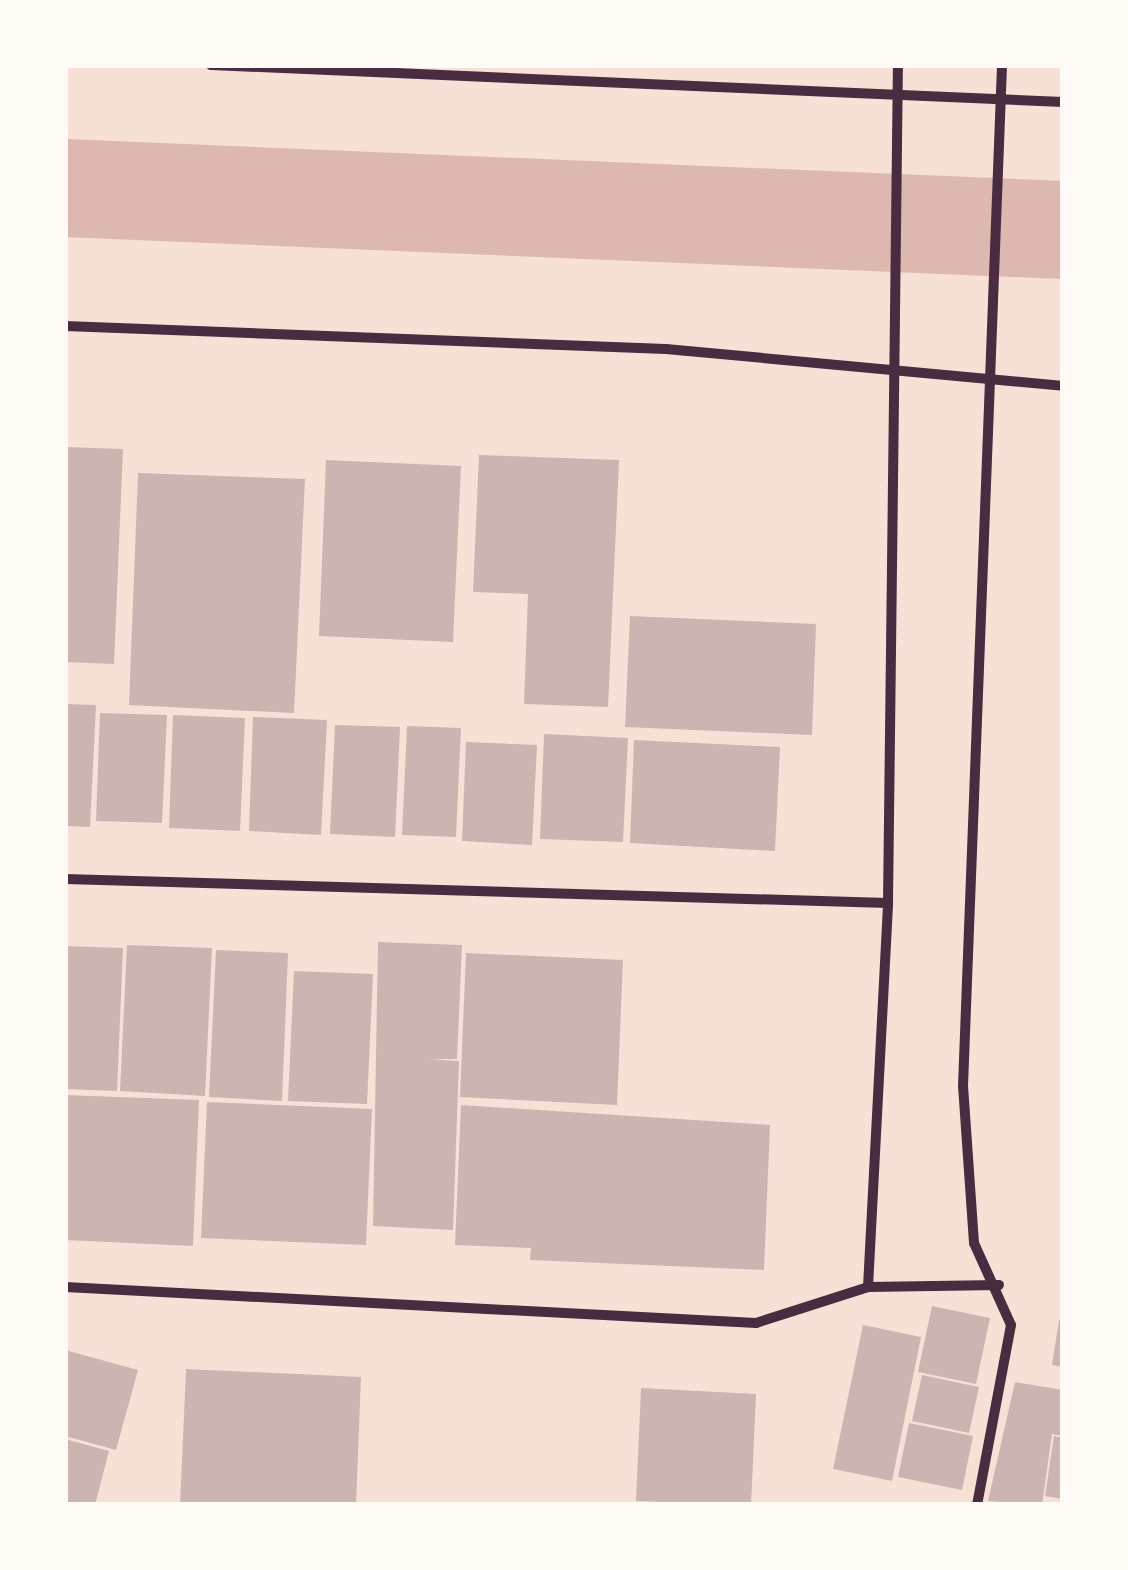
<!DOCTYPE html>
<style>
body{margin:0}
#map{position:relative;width:1128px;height:1570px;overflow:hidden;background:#f7e1d7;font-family:"Zilla Slab",serif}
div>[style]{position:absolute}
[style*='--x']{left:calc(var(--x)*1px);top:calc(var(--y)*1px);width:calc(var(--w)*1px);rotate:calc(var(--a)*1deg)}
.river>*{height:98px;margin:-49px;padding:0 49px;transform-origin:49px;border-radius:49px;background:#dcb8b0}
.building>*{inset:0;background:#ccb4b1}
.minor>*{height:10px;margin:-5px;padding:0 5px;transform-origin:5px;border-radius:5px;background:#4a2c40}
span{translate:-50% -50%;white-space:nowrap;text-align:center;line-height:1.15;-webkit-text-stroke:10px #fffaf5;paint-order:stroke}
.frame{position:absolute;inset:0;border:68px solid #fffaf5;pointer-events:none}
</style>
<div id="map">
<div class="river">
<div style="--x:65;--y:188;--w:999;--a:2.41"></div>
</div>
<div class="building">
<div style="clip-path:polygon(65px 447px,123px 449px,114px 664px,65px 662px)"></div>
<div style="clip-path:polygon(479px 455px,619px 460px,608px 707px,524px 704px,528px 594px,473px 592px)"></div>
<div style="clip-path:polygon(326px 460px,461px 466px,453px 642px,319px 636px)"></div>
<div style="clip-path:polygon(138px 473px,305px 479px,294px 713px,129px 705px)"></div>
<div style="clip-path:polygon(630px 616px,816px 624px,812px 735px,625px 727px)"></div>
<div style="clip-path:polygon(65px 704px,96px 705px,90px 827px,65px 826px)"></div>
<div style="clip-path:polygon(100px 713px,167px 715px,162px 823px,96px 821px)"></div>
<div style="clip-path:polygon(173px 715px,245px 718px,240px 831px,169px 828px)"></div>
<div style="clip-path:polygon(253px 717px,327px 720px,321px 835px,249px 831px)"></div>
<div style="clip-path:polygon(335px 725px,400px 727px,395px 837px,330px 834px)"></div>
<div style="clip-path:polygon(407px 726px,461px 728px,456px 837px,402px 835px)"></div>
<div style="clip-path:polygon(544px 734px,628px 738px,623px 842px,540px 839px)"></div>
<div style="clip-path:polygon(634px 740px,780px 747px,775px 851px,630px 843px)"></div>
<div style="clip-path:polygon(466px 742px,537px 745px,532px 845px,462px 841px)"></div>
<div style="clip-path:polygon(378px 942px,462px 945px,457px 1059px,427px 1059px,459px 1061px,453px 1230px,373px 1226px)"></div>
<div style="clip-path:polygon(127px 945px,212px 948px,205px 1096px,120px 1091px)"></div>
<div style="clip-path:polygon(65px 946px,123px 948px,117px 1091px,65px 1089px)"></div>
<div style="clip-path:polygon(216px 950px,288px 953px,282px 1101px,209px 1097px)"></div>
<div style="clip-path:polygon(466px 953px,623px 960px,617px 1105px,460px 1097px)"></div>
<div style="clip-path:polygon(294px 971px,373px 974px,367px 1104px,288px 1101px)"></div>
<div style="clip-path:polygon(65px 1095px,199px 1100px,193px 1246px,65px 1240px)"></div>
<div style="clip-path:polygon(207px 1102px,372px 1109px,366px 1245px,201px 1238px)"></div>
<div style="clip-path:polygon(461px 1105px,770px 1125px,764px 1270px,530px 1260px,531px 1248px,455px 1245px)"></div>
<div style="clip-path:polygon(932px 1306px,990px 1318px,976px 1384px,918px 1372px)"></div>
<div style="clip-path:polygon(1059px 1320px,1063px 1321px,1063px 1367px,1052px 1365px)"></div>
<div style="clip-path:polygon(863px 1325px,921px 1337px,892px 1481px,833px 1469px)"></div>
<div style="clip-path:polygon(65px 1350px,138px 1370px,116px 1450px,65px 1436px)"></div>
<div style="clip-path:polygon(186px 1369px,361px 1377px,356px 1505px,180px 1505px)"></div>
<div style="clip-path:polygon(922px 1375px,979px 1387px,969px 1433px,912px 1421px)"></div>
<div style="clip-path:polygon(1015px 1382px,1063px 1390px,1063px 1436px,1052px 1434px,1042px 1505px,988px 1501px)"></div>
<div style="clip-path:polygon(641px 1388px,756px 1394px,751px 1505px,636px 1501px)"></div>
<div style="clip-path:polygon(909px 1423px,973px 1436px,962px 1490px,898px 1477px)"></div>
<div style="clip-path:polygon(1054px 1436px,1063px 1438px,1063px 1499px,1045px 1496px)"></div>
<div style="clip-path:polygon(65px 1439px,109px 1451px,95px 1505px,65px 1505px)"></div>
</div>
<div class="minor">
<div style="--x:211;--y:65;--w:853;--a:2.49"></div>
<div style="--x:65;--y:326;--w:601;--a:2.19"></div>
<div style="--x:666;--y:349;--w:399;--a:5.3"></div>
<div style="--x:65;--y:879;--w:823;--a:1.67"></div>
<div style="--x:65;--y:1287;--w:692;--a:2.98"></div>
<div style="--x:756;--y:1323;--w:118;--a:-17.8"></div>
<div style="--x:868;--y:1287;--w:131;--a:-0.9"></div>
<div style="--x:868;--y:1287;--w:385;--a:-87"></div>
<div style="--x:888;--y:903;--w:838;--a:-89.32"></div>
<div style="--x:977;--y:1505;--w:183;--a:-79.3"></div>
<div style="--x:1011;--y:1325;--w:90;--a:-114.3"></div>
<div style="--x:974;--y:1243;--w:157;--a:-94"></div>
<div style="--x:963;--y:1086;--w:1022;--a:-87.81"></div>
</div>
<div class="frame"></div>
</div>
